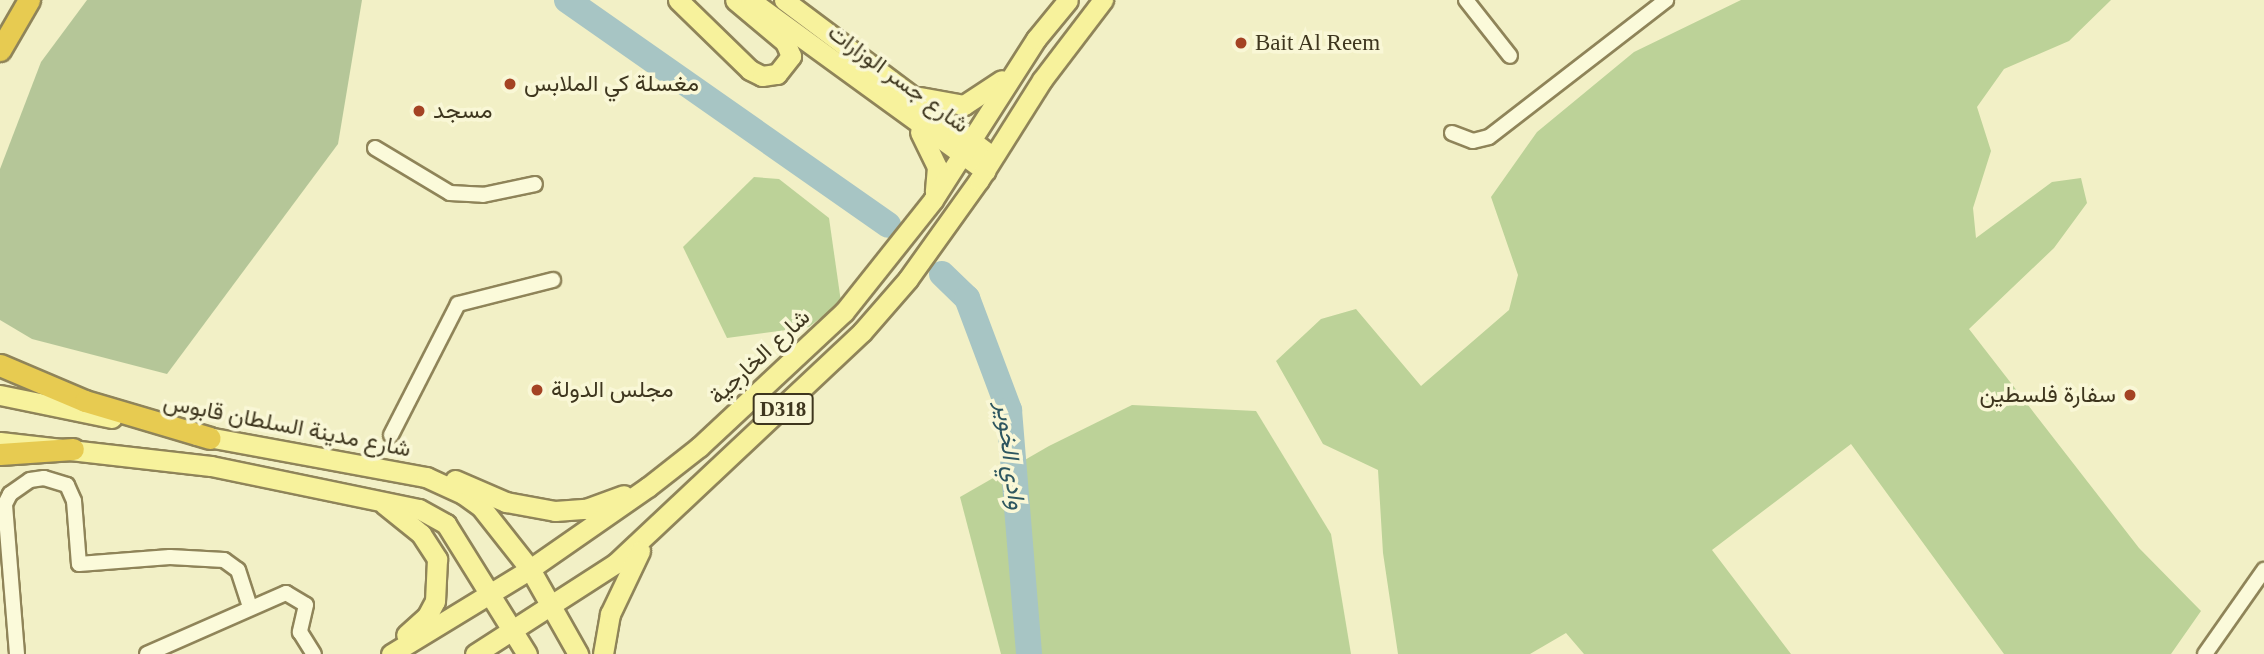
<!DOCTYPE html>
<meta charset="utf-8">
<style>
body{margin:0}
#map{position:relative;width:2264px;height:654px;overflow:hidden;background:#f2f0c6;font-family:"Times New Roman",Vazirmatn,serif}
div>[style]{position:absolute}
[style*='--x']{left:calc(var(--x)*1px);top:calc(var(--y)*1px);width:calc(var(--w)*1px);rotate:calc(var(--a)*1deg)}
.green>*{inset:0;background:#bcd298}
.cemetery>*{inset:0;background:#b5c698}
.river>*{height:26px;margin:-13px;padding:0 13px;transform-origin:13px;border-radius:13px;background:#a7c5c4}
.roads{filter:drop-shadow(2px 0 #8f8459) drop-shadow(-2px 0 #8f8459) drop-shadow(0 2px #8f8459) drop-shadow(0 -2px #8f8459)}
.minor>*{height:14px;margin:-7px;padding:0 7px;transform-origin:7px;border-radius:7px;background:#fbfada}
.major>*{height:19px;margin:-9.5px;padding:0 9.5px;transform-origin:9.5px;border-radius:9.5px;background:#f7f29c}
.highway>*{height:21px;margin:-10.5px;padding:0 10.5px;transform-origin:10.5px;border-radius:10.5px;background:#e7cb51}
.dots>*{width:19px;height:19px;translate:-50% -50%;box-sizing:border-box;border:4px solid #f9f7d6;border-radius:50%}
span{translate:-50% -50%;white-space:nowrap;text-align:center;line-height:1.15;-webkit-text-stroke:7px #f9f7d6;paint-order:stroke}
.shield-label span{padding:2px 5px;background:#f9f7d6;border:2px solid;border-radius:5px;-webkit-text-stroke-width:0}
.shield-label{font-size:21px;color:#3e361e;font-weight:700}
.poi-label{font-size:23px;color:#3e361e}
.left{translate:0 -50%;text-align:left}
.right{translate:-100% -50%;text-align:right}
.street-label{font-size:23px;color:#3e361e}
.water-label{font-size:24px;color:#2d565f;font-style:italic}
</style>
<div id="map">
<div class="green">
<div style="clip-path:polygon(1741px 0,2111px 0,2069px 41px,2004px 69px,1977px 107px,1991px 151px,1973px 208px,1976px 238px,2052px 182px,2081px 178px,2087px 203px,2054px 248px,1969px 329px,2139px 548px,2201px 611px,2171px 654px,2004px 654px,1851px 444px,1712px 550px,1791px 654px,1584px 654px,1566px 633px,1530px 654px,1398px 654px,1383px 553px,1378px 470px,1323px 444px,1276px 361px,1321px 319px,1356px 309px,1421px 386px,1509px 310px,1518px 275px,1491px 197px,1537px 132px,1634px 52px)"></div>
<div style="clip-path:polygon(754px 177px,779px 179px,829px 218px,841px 302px,809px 327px,727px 338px,683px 247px)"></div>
<div style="clip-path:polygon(1132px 405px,1256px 411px,1331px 534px,1351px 654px,1001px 654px,960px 497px,1049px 446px)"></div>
</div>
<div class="cemetery">
<div style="clip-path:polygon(87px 0,362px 0,338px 144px,167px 374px,32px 339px,0 320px,0 169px,41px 62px)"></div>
</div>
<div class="river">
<div style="--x:567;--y:0;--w:392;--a:35"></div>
<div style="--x:942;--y:274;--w:35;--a:44"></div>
<div style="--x:967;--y:298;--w:120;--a:69.4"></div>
<div style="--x:1009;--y:410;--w:245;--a:85.3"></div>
</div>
<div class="roads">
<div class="minor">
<div style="--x:1466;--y:0;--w:71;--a:51.8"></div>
<div style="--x:1452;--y:133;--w:22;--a:21"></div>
<div style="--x:1473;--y:141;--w:16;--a:-14"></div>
<div style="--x:1489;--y:137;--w:224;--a:-37.7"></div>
<div style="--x:375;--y:148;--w:87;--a:31"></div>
<div style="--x:450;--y:193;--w:33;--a:3"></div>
<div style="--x:483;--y:195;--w:53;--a:-11.9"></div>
<div style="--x:391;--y:435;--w:147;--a:-62.9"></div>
<div style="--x:458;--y:304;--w:98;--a:-14.2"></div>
<div style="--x:17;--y:654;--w:150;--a:-94.6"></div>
<div style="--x:5;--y:504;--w:11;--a:-63"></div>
<div style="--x:10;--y:494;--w:24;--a:-35"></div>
<div style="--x:30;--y:480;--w:14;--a:-8"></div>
<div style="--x:44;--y:478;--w:24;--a:17"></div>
<div style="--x:67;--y:485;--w:17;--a:66"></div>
<div style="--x:74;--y:501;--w:63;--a:85.5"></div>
<div style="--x:79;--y:564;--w:91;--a:-4.4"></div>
<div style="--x:170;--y:557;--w:54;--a:3.2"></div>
<div style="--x:224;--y:560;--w:17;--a:36"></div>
<div style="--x:238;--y:570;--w:38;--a:72"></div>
<div style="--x:147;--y:654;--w:152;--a:-23.7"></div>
<div style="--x:286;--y:593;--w:23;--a:31"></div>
<div style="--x:306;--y:605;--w:28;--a:103"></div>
<div style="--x:300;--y:632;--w:26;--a:58"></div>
<div style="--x:2205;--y:654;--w:103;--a:-54.9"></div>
</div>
<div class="major">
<div style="--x:678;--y:0;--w:100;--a:44.2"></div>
<div style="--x:750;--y:70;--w:13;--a:27"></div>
<div style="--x:762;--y:76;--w:15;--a:-8"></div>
<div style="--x:777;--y:74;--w:23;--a:-52"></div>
<div style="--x:791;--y:56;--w:15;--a:-113"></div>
<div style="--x:785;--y:42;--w:65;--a:-140"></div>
<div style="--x:750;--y:0;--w:291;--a:36"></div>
<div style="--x:784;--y:0;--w:261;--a:36.9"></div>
<div style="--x:920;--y:97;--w:45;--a:10.3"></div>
<div style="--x:964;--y:105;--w:45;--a:-33.3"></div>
<div style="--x:920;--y:132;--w:39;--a:64"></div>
<div style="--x:937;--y:167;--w:25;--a:95"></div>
<div style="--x:0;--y:395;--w:114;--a:11.6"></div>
<div style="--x:197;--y:435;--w:233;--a:10.4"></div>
<div style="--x:426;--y:477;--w:41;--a:24.7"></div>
<div style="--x:463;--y:494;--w:22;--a:36"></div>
<div style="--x:481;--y:507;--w:79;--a:51.7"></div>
<div style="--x:530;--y:569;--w:98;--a:60.5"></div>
<div style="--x:0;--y:442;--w:212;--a:6.5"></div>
<div style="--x:211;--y:466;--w:212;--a:11.7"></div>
<div style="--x:419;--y:509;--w:31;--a:29"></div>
<div style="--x:446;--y:524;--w:153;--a:58.1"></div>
<div style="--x:455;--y:480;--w:56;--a:23.3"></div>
<div style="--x:506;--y:502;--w:50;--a:10.4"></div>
<div style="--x:555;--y:511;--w:31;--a:-4"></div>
<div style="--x:586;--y:509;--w:40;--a:-20.2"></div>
<div style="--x:384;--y:504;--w:48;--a:39"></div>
<div style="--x:421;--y:534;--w:30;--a:57"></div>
<div style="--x:437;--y:559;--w:42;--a:92.7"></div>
<div style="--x:435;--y:601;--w:17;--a:118"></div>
<div style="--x:427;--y:616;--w:28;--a:138"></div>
<div style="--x:391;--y:654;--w:163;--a:-31.4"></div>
<div style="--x:530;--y:569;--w:144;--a:-34.8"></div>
<div style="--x:648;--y:487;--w:65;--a:-38.1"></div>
<div style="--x:699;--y:447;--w:198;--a:-43"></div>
<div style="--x:844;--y:312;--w:143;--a:-51.5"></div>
<div style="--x:933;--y:200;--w:191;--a:-57.4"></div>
<div style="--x:1036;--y:39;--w:50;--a:-50.6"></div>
<div style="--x:475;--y:654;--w:168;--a:-32.8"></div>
<div style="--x:616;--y:563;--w:337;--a:-43.2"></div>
<div style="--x:862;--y:332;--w:70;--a:-49"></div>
<div style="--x:908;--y:279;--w:122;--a:-54.4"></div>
<div style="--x:979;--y:180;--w:118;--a:-57.8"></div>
<div style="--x:1042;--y:80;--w:101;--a:-52.7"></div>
<div style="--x:603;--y:654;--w:41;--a:-80.1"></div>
<div style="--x:610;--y:614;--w:70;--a:-64.5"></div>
</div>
<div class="highway">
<div style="--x:0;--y:50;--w:58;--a:-59.9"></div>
<div style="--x:0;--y:365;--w:92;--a:23"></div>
<div style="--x:85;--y:401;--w:130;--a:16.5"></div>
<div style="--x:0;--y:454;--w:73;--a:-3.9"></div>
</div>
</div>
<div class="dots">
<div style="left:1241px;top:43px;background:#a44324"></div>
<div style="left:510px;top:84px;background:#a44324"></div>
<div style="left:419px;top:111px;background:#a44324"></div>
<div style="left:537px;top:390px;background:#a44324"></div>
<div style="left:2130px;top:395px;background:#a44324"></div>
</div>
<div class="shield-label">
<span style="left:783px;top:409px">D318</span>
</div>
<div class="poi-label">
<span class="left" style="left:1255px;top:43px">Bait Al Reem</span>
<span class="left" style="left:524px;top:84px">مغسلة كي الملابس</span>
<span class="left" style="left:433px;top:111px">مسجد</span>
<span class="left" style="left:551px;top:390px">مجلس الدولة</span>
<span class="right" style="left:2116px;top:395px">سفارة فلسطين</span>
</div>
<div class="street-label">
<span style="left:898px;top:79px;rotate:36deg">شارع جسر الوزارات</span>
<span style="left:760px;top:357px;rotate:-43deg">شارع الخارجية</span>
<span style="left:287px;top:426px;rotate:11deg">شارع مدينة السلطان قابوس</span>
</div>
<div class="water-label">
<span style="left:1010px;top:456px;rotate:83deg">وادي الخوير</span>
</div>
</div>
